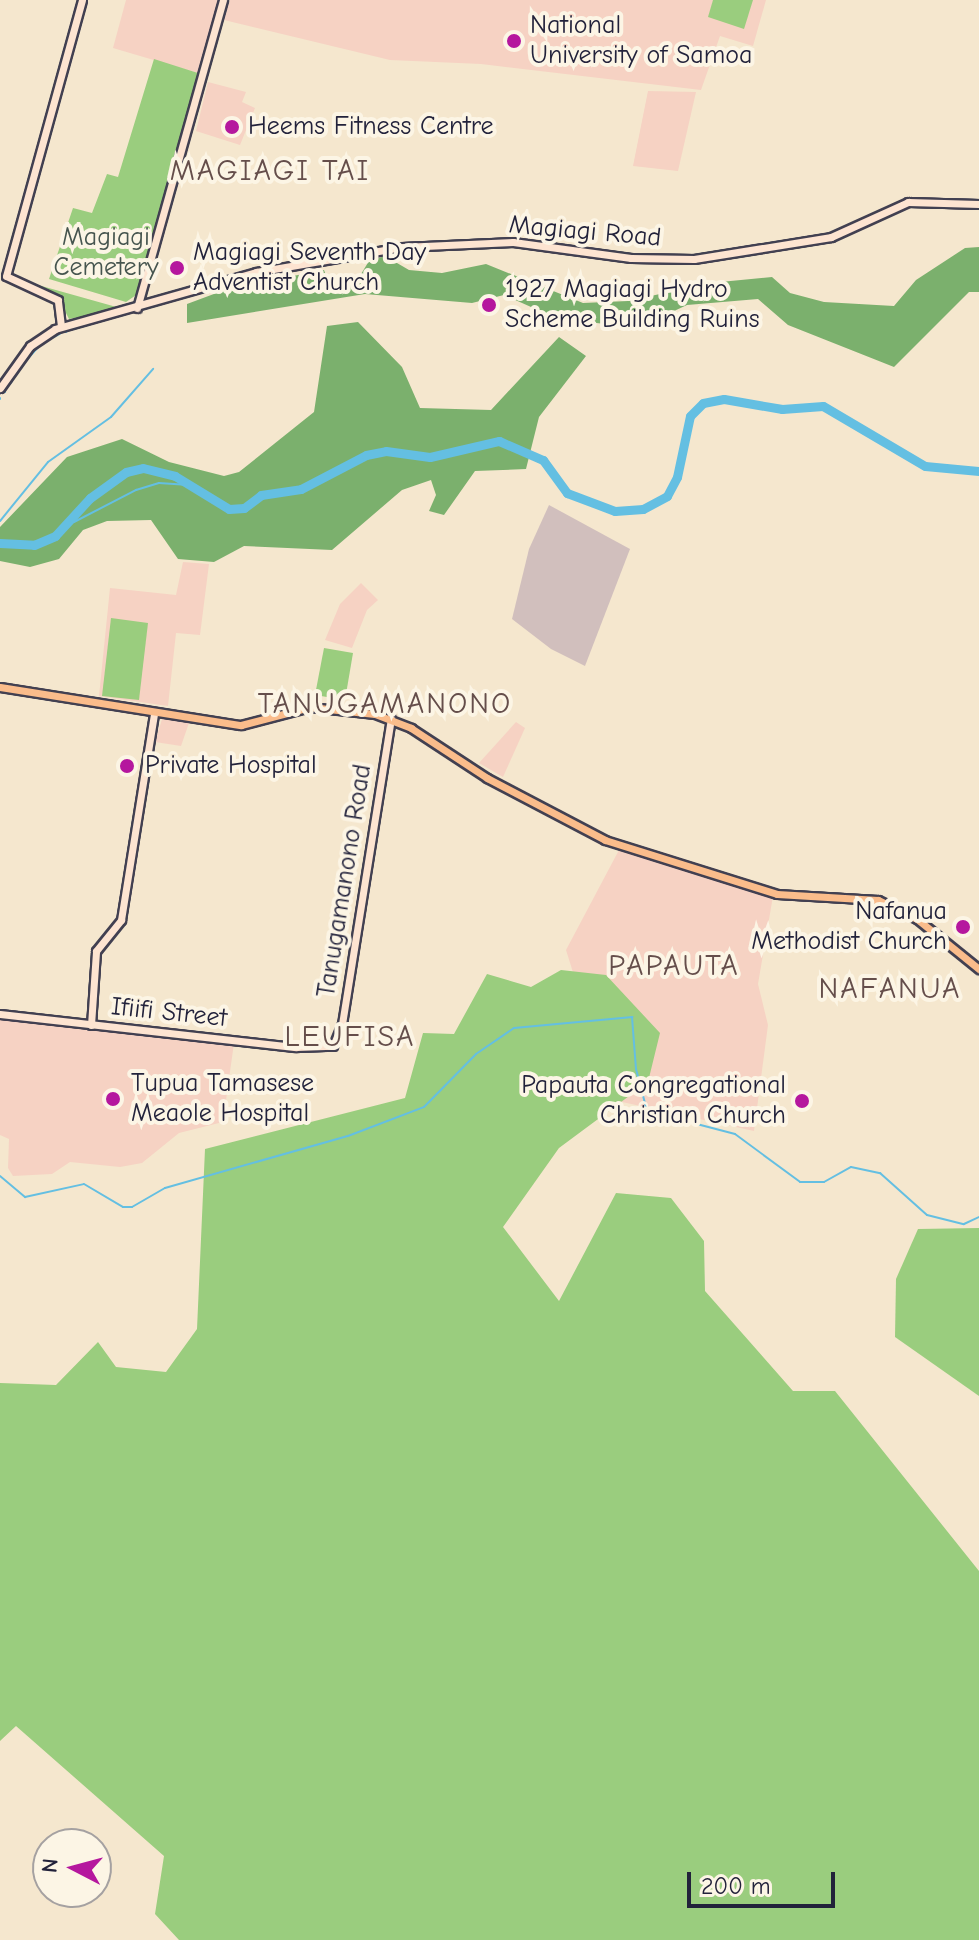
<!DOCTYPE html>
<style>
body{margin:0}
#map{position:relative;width:979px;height:1940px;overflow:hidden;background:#f5e7ce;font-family:"Comic Neue",sans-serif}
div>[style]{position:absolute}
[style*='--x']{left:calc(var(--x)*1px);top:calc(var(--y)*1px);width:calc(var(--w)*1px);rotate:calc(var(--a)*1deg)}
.built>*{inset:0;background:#f6d2c3}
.industrial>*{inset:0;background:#d1bfbd}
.green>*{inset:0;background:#9acd7e}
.forest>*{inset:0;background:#7bb06d}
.stream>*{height:2px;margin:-1px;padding:0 1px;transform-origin:1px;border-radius:1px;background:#64bfe2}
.river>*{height:9px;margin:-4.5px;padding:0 4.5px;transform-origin:4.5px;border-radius:4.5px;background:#64bfe2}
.roads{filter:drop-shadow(2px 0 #424051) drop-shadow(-2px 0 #424051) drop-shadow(0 2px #424051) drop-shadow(0 -2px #424051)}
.secondary>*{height:7px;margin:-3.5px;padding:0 3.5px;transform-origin:3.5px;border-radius:3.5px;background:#fde4d1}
.primary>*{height:7px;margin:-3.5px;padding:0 3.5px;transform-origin:3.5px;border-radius:3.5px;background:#fabc8b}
.dots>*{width:22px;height:22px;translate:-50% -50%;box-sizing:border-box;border:4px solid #fcf5e5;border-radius:50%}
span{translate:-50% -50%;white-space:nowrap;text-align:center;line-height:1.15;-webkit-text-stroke:8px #fcf5e5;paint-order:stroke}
.poi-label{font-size:26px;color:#22223b}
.left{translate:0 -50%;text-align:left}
.right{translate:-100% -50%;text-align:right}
.street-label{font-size:26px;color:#22223b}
.park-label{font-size:26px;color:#46554f}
.quarter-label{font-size:30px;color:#654e4b;letter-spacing:2px}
.north{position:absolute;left:32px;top:1828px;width:80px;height:80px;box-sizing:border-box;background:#fcf5e5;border:2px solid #a5a1a1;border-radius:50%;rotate:276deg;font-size:22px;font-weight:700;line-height:32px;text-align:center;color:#22223b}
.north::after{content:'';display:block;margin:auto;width:28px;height:36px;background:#b5179e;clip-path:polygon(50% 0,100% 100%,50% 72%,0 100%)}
.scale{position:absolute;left:687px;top:1872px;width:148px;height:36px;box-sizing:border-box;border:4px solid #22223b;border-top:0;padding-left:10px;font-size:24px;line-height:28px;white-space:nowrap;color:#22223b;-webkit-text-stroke:6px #fcf5e5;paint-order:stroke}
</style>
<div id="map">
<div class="built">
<div style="clip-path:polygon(126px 0,219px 0,201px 74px,113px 48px)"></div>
<div style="clip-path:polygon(230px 0,766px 0,753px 46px,720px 36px,701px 90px,481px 64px,390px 60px,224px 20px)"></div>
<div style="clip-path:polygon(208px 82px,246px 92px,242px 102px,255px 108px,240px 145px,196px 131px)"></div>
<div style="clip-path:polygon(648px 91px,696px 92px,678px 171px,633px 166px)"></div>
<div style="clip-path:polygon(183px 562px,209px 564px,200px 635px,176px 633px,168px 706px,99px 696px,110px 588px,176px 595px)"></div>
<div style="clip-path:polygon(361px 583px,378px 600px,367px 610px,352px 648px,325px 640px,340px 604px)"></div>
<div style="clip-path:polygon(163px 716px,190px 720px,181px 746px,155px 742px)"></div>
<div style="clip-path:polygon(516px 722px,525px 728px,503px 777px,479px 763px)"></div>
<div style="clip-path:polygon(619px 850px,773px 896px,758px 984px,768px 1025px,754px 1131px,613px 1100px,566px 950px)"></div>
<div style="clip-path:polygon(0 1020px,234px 1043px,223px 1122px,179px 1133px,142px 1163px,120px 1167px,70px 1162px,52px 1174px,13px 1176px,8px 1168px,9px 1139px,0 1135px)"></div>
</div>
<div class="industrial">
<div style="clip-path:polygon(549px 505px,630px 549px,585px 666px,551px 649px,512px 619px,529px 549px)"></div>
</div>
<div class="green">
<div style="clip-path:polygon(713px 0,753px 0,744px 29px,708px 17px)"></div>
<div style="clip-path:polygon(154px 59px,201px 74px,139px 293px,126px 302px,49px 279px,73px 208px,92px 213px,107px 174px,118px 177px)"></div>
<div style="clip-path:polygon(13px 278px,120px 308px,120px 310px,69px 319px,57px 295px)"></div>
<div style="clip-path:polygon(111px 618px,148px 623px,139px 700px,102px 696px)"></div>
<div style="clip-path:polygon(324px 648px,353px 653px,345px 700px,315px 695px)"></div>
<div style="clip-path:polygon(561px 970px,606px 975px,660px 1033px,648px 1082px,559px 1148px,503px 1227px,559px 1301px,616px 1193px,671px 1198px,704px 1241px,705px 1291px,793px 1391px,835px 1391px,979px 1571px,979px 1940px,179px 1940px,155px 1914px,164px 1856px,16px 1726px,0 1741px,0 1383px,56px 1385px,98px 1342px,116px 1367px,166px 1372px,197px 1329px,205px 1149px,405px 1098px,423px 1033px,454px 1034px,487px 974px,531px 987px)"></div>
<div style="clip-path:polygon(979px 1228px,979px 1396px,895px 1337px,896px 1279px,918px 1229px)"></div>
</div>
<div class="forest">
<div style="clip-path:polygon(979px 247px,979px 292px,969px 292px,894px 367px,788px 325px,758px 299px,687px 305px,646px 324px,606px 324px,558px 319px,504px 295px,472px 303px,365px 294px,187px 323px,187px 304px,230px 288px,324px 270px,327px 278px,358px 279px,369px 261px,385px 256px,409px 270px,442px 273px,486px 264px,583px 303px,628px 301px,710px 283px,772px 277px,790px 293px,824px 302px,894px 306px,916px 280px,965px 248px)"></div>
<div style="clip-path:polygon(358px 322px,402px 367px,420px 408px,491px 410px,559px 337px,586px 356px,539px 417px,526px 469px,475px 471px,444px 515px,429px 511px,436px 495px,431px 480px,402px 490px,332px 550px,244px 546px,214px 562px,178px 559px,151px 520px,107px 521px,83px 530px,59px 559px,30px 567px,0 561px,0 527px,67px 457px,122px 439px,169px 462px,224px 476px,239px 472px,314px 412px,327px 326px)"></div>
</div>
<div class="stream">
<div style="--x:66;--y:332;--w:1;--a:-45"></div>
<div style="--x:23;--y:364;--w:28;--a:-48"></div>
<div style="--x:42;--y:343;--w:20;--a:-27"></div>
<div style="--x:18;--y:371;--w:1;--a:-45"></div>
<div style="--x:8;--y:386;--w:6;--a:-51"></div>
<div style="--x:5;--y:392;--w:1;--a:-90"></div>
<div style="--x:0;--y:399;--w:1;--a:-90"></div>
<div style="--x:0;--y:521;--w:76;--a:-50.9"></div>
<div style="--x:48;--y:462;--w:77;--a:-35.5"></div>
<div style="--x:111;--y:417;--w:64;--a:-48.8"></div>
<div style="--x:74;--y:522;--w:70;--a:-27.3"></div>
<div style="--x:136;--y:490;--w:24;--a:-17"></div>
<div style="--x:159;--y:483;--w:30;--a:4"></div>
<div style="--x:0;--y:1176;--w:33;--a:40"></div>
<div style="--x:25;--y:1197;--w:60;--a:-12.4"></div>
<div style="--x:84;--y:1184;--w:45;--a:30.5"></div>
<div style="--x:123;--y:1207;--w:9;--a:0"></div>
<div style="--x:132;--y:1207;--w:38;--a:-30"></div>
<div style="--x:165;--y:1188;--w:190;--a:-15.9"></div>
<div style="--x:348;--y:1136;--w:81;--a:-20.9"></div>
<div style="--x:424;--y:1107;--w:74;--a:-45.5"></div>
<div style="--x:476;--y:1054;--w:46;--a:-34.4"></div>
<div style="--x:514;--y:1028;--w:119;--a:-5.3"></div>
<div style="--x:632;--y:1017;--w:52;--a:85.6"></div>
<div style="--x:636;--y:1069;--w:43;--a:75.3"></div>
<div style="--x:647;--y:1111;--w:91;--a:14.6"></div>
<div style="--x:735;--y:1134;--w:81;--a:36.4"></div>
<div style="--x:800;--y:1182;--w:24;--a:0"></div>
<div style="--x:824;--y:1182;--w:31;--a:-29"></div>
<div style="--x:851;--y:1167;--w:30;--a:12"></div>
<div style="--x:880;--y:1173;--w:63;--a:41.8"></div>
<div style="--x:927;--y:1215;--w:38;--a:14"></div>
<div style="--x:964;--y:1224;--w:17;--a:-25"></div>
</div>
<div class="river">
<div style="--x:0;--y:543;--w:34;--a:3"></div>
<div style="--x:34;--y:545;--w:23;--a:-23"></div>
<div style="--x:55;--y:536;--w:52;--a:-47.4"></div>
<div style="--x:90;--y:498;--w:44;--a:-35.8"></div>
<div style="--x:126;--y:472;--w:17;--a:-13"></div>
<div style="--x:143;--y:468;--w:33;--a:14"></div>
<div style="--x:175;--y:476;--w:63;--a:31.4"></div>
<div style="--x:229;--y:509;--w:15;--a:-4"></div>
<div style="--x:244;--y:508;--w:21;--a:-37"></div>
<div style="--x:261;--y:495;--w:40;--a:-8.5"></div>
<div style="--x:301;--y:489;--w:73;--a:-27.6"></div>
<div style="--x:366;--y:455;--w:20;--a:-11"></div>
<div style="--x:386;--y:451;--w:44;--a:7.8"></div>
<div style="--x:430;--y:457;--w:71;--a:-13.1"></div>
<div style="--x:499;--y:441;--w:48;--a:23.4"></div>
<div style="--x:543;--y:460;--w:41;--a:54"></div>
<div style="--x:567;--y:493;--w:51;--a:20.6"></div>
<div style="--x:615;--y:511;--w:28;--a:-4"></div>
<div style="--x:643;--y:509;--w:27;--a:-28"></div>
<div style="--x:667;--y:496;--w:21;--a:-62"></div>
<div style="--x:677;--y:477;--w:62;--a:-78"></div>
<div style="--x:690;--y:416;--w:18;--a:-45"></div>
<div style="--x:703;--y:403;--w:21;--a:-11"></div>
<div style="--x:724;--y:399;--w:59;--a:9.8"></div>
<div style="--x:782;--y:409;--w:41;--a:-4.2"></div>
<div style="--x:823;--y:406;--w:118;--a:30.5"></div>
<div style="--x:925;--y:466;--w:54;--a:5.3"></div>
</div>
<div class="roads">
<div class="secondary">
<div style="--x:137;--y:308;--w:320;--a:-74.4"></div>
<div style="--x:61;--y:326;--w:26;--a:-97"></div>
<div style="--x:58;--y:300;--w:57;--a:-155.2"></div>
<div style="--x:6;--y:276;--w:286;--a:-74.6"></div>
<div style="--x:0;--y:388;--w:52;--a:-54.5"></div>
<div style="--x:30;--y:346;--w:30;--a:-34"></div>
<div style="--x:55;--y:329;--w:209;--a:-15.8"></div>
<div style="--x:256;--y:272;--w:148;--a:-9.7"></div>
<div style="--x:402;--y:247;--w:111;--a:-2.6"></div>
<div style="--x:513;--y:242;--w:119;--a:7.7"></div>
<div style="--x:631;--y:258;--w:63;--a:0.9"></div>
<div style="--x:694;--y:259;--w:139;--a:-9.1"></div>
<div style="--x:831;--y:237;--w:85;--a:-24.4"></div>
<div style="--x:908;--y:202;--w:71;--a:1.6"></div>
<div style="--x:0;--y:1014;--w:298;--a:6.4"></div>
<div style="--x:296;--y:1047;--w:37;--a:-2"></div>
<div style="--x:333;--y:1046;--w:24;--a:-68"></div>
<div style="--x:342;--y:1024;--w:309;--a:-80.9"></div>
<div style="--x:91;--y:1025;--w:74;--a:-86.1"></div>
<div style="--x:96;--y:951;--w:40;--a:-51"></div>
<div style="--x:121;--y:920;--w:210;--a:-80.9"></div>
</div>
<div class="primary">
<div style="--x:0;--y:687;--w:244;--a:9"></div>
<div style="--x:241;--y:725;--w:71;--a:-14.6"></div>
<div style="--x:310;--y:707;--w:65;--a:6.1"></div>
<div style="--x:375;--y:714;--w:39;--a:21"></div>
<div style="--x:411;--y:728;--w:91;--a:33.3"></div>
<div style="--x:487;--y:778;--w:133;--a:27.7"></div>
<div style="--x:605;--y:840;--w:180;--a:17.4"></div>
<div style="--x:777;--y:894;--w:101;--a:3.4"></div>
<div style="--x:878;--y:900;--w:43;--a:26"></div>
<div style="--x:917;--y:919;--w:80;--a:38.9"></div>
</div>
</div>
<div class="dots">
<div style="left:514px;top:41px;background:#b5179e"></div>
<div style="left:232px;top:127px;background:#b5179e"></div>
<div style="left:177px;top:268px;background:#b5179e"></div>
<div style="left:489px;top:305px;background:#b5179e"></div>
<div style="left:127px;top:766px;background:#b5179e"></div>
<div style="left:963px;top:927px;background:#b5179e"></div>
<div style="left:113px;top:1099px;background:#b5179e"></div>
<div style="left:802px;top:1101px;background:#b5179e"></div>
</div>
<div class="poi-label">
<span class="left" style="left:530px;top:41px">National<br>University of Samoa</span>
<span class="left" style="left:248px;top:127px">Heems Fitness Centre</span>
<span class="left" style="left:193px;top:268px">Magiagi Seventh Day<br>Adventist Church</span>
<span class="left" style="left:505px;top:305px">1927 Magiagi Hydro<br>Scheme Building Ruins</span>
<span class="left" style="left:145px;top:766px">Private Hospital</span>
<span class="right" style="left:947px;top:927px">Nafanua<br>Methodist Church</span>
<span class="left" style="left:131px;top:1099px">Tupua Tamasese<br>Meaole Hospital</span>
<span class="right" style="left:786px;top:1101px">Papauta Congregational<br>Christian Church</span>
</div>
<div class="street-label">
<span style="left:585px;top:232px;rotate:5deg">Magiagi Road</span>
<span style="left:345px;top:881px;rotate:-81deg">Tanugamanono Road</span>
<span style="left:169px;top:1013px;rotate:6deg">Ifiifi Street</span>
</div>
<div class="park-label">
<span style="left:106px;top:253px">Magiagi<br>Cemetery</span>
</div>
<div class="quarter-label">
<span style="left:270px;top:171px">MAGIAGI TAI</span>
<span style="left:385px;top:704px">TANUGAMANONO</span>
<span style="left:674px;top:966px">PAPAUTA</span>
<span style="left:890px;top:989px">NAFANUA</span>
<span style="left:350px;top:1037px">LEUFISA</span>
</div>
<div class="north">N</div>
<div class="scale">200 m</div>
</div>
